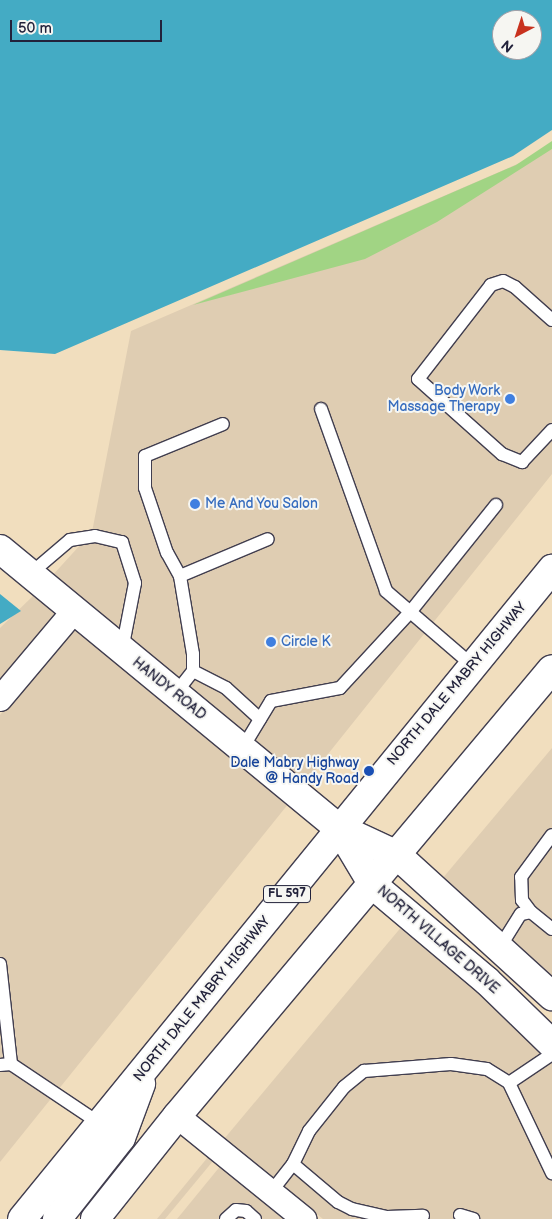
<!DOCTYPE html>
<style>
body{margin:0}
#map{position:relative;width:552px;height:1219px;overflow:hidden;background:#f1debe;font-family:"Balsamiq Sans",sans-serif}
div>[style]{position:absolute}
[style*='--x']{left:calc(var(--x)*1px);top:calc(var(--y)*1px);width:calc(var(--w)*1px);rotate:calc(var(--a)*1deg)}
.built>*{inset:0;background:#dfcdb2}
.green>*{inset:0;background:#a1d484}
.water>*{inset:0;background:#44abc4}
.roads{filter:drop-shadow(1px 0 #413e4f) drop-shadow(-1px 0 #413e4f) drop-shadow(0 1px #413e4f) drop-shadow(0 -1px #413e4f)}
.lane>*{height:12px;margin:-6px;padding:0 6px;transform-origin:6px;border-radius:6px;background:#fff}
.street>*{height:24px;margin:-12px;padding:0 12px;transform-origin:12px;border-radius:12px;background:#fff}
.secondary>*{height:28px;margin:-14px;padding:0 14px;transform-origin:14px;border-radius:14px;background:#fff}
.primary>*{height:28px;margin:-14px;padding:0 14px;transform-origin:14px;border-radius:14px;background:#fff}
.dots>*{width:14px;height:14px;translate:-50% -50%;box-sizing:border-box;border:2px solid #f6f6f2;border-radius:50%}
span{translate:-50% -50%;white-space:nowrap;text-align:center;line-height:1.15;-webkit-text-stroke:4px #f6f6f2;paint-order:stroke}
.shield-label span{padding:1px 4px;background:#f6f6f2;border:1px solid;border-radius:4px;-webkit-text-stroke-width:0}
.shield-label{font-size:12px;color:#22223b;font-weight:700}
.shop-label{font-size:14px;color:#366cbe}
.right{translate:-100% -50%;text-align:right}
.left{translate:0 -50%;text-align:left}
.street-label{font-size:14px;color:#22223b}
.transit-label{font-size:14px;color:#164399}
.north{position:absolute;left:492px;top:10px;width:50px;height:50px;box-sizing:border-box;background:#f6f6f2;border:1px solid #a1a1a9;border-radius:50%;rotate:220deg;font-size:14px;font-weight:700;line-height:20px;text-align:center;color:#22223b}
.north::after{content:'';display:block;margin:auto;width:18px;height:22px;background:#c8321e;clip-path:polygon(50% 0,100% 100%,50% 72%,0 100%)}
.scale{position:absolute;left:10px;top:20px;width:152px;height:22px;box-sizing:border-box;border:2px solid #22223b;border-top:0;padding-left:6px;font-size:15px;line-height:18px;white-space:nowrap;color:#22223b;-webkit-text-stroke:4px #f6f6f2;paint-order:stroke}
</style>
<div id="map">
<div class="built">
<div style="clip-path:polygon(552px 149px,552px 474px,304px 784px,51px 577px,92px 532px,131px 331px)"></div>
<div style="clip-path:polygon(35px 594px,58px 613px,0 682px,0 628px)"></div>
<div style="clip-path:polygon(74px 627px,289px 803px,0 1162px,0 715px)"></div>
<div style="clip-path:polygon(552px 748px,552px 980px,442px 879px)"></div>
<div style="clip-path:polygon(403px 925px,480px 990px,552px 1063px,552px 1219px,323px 1219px,224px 1139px)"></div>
<div style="clip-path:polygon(208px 1157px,213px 1161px,165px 1219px,157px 1219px)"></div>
<div style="clip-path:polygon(222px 1164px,287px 1219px,177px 1219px)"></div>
</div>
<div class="green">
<div style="clip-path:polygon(552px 141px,552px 149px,437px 222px,365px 259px,193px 305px,516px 165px)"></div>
</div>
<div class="water">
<div style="clip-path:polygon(evenodd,0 0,552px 0,552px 130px,513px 156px,55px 354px,0 350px,0 0,502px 20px,532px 20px,532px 50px,502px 50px,502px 20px)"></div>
<div style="clip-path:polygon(0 594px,21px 611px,0 624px)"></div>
</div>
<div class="roads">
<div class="lane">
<div style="--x:552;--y:320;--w:50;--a:-138.3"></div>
<div style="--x:515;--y:287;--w:13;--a:-153"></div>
<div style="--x:503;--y:281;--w:13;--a:162"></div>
<div style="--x:491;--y:285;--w:119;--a:127.8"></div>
<div style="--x:418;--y:379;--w:113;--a:41.8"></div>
<div style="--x:502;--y:454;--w:22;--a:22"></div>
<div style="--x:522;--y:462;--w:44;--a:-46.8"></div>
<div style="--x:321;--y:409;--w:193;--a:70.3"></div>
<div style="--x:386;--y:591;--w:113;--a:40.7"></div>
<div style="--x:30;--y:574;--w:52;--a:-40.4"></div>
<div style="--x:70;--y:540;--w:25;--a:-9"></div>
<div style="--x:95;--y:536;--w:28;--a:13"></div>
<div style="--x:122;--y:542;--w:43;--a:72.4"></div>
<div style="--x:135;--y:583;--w:68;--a:101"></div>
<div style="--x:180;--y:576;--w:95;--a:-22.8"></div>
<div style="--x:193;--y:671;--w:37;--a:27"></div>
<div style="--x:226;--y:688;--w:46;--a:42.4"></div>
<div style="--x:175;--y:694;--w:29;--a:-52"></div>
<div style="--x:193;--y:671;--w:17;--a:-90"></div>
<div style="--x:193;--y:654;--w:79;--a:-99.5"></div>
<div style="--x:180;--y:576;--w:26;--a:-119"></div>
<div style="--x:167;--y:553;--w:69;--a:-108.7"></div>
<div style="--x:145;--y:488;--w:32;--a:-90"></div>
<div style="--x:145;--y:456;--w:84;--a:-22.3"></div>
<div style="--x:242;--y:749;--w:56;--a:-58.9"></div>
<div style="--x:271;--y:701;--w:70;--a:-10.7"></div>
<div style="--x:340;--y:688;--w:105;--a:-47.3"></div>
<div style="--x:411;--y:611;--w:136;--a:-51.3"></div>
<div style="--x:531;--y:912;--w:15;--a:-127"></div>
<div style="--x:522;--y:900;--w:23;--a:-92"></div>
<div style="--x:521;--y:877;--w:52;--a:-53.6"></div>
<div style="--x:500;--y:947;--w:39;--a:-58"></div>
<div style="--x:521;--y:914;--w:10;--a:-11"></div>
<div style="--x:531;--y:912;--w:27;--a:39"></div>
<div style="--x:0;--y:964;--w:101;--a:83.7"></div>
<div style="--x:0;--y:1065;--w:11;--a:-5"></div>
<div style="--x:11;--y:1064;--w:106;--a:33.8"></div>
<div style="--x:509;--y:1083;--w:100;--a:64.5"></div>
<div style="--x:293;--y:1164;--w:59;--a:40.2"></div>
<div style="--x:338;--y:1202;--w:16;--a:27"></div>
<div style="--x:352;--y:1209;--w:36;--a:13"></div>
<div style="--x:387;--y:1217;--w:36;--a:-2"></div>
<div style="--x:271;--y:1192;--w:36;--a:-52"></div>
<div style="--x:293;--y:1164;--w:37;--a:-64"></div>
<div style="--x:309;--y:1131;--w:56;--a:-51.5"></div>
<div style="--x:344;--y:1087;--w:26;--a:-39"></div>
<div style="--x:364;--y:1071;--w:87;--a:-4.6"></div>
<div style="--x:451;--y:1064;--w:36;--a:8"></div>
<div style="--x:487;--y:1069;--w:26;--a:32"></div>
<div style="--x:509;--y:1083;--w:52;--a:-34"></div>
<div style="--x:460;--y:1215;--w:14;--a:17"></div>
<div style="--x:226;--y:1219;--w:13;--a:-42"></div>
<div style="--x:236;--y:1210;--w:10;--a:6"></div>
<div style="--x:246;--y:1211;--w:12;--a:42"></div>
</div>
<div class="street">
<div style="--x:0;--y:699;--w:115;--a:-49.9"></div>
<div style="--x:177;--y:1116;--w:164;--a:39"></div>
</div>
<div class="secondary">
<div style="--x:0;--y:549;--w:439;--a:39.5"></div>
<div style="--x:339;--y:828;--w:64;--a:25"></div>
<div style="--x:397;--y:855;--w:210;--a:42.3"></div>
<div style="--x:339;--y:828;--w:66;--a:59.2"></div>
<div style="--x:373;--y:885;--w:149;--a:40.1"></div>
<div style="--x:487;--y:981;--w:91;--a:44.1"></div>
</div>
<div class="primary">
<div style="--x:22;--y:1219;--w:839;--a:-50.81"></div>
<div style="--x:57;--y:1219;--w:103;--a:-51.7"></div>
<div style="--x:121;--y:1138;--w:58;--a:-69.7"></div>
<div style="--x:95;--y:1219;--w:132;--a:-51.5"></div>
<div style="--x:177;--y:1116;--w:583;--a:-50.01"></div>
</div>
</div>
<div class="dots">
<div style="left:510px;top:399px;background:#3f7fe0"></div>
<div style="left:195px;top:504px;background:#3f7fe0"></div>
<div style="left:271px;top:642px;background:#3f7fe0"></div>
<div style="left:369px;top:771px;background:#1a4fb4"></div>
</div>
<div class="shield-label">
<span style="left:287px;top:894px">FL 597</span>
</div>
<div class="shop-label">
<span class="right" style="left:500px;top:399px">Body Work<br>Massage Therapy</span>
<span class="left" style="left:205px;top:504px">Me And You Salon</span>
<span class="left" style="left:281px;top:642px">Circle K</span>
</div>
<div class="street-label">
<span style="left:457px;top:684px;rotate:-50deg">NORTH DALE MABRY HIGHWAY</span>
<span style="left:169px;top:689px;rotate:39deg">HANDY ROAD</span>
<span style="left:438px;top:940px;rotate:41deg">NORTH VILLAGE DRIVE</span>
<span style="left:202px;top:999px;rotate:-51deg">NORTH DALE MABRY HIGHWAY</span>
</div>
<div class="transit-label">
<span class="right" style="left:359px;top:771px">Dale Mabry Highway<br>@ Handy Road</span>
</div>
<div class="north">N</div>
<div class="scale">50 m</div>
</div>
